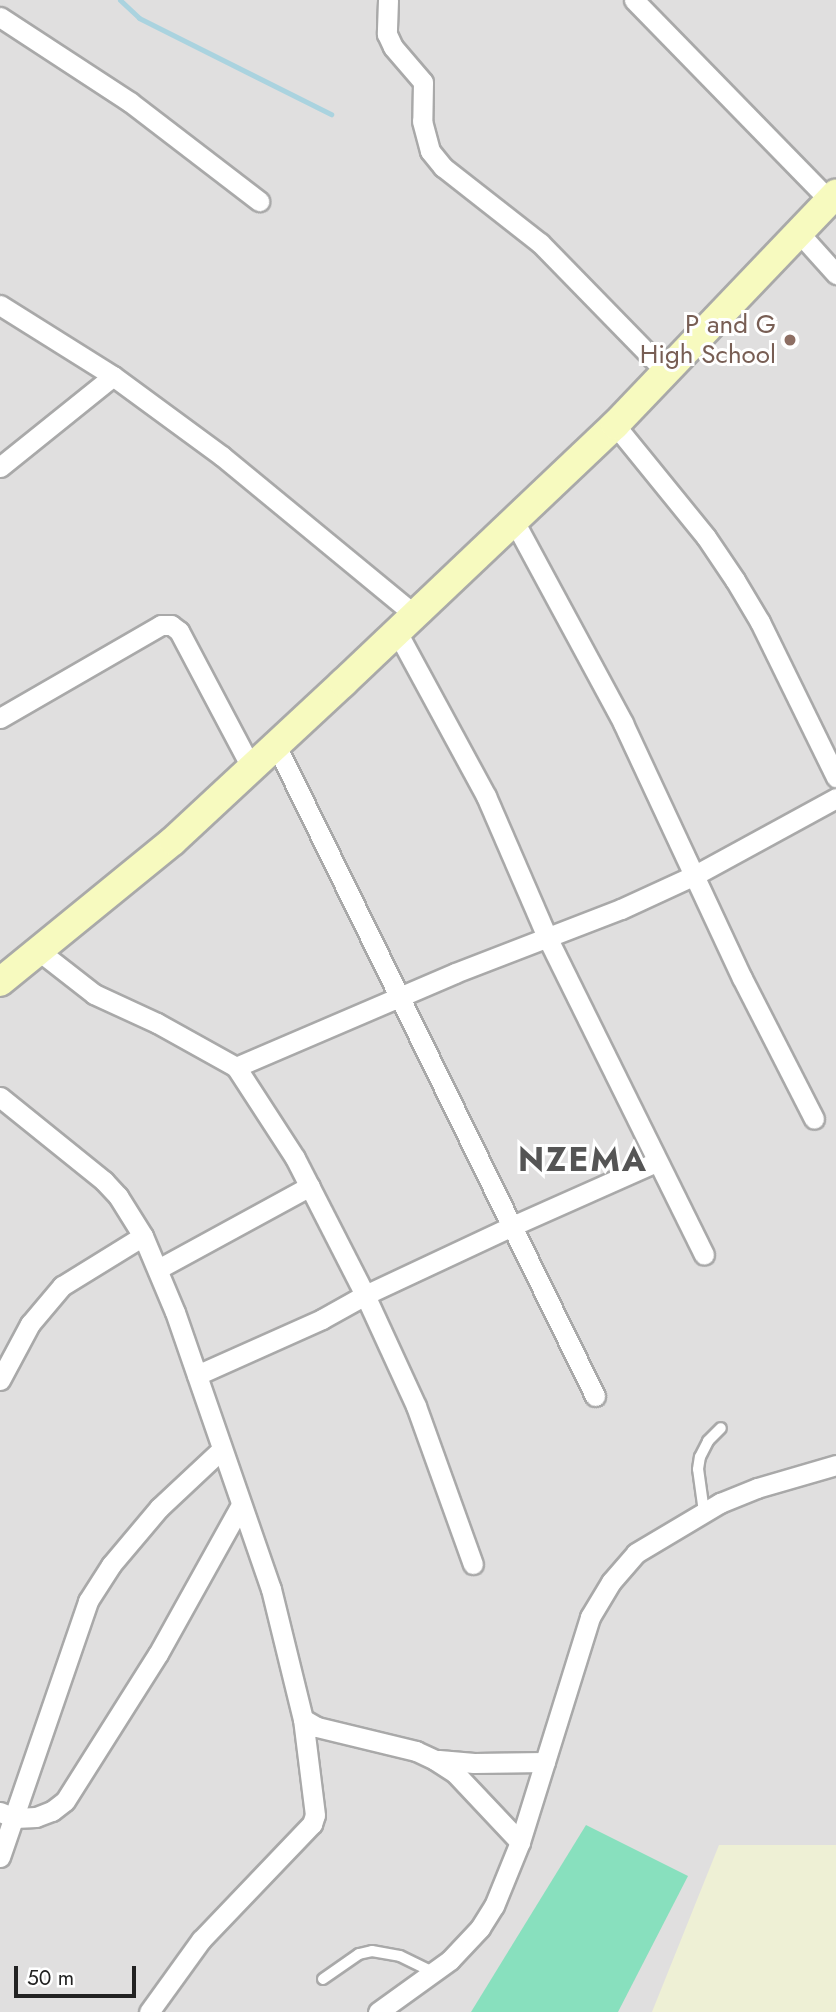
<!DOCTYPE html>
<style>
body{margin:0}
#map{position:relative;width:836px;height:2012px;overflow:hidden;background:#f2efe9;font-family:Jost,sans-serif}
div>[style]{position:absolute}
[style*='--x']{left:calc(var(--x)*1px);top:calc(var(--y)*1px);width:calc(var(--w)*1px);rotate:calc(var(--a)*1deg)}
.residential>*{inset:0;background:#e0dfdf}
.farmland>*{inset:0;background:#eef0d5}
.pitch>*{inset:0;background:#88e0be}
.stream>*{height:5px;margin:-2.5px;padding:0 2.5px;transform-origin:2.5px;border-radius:2.5px;background:#aad3df}
.roads{filter:drop-shadow(2px 0 #a9a9a9) drop-shadow(-2px 0 #a9a9a9) drop-shadow(0 2px #a9a9a9) drop-shadow(0 -2px #a9a9a9)}
.lane>*{height:10px;margin:-5px;padding:0 5px;transform-origin:5px;border-radius:5px;background:#fff}
.street>*{height:19px;margin:-9.5px;padding:0 9.5px;transform-origin:9.5px;border-radius:9.5px;background:#fff}
.secondary>*{height:28px;margin:-14px;padding:0 14px;transform-origin:14px;border-radius:14px;background:#f7fabf}
.dots>*{width:19px;height:19px;translate:-50% -50%;box-sizing:border-box;border:4px solid #fff;border-radius:50%}
span{translate:-50% -50%;white-space:nowrap;text-align:center;line-height:1.15;-webkit-text-stroke:6px #fff;paint-order:stroke}
.education-label{font-size:26px;color:#785e54}
.right{translate:-100% -50%;text-align:right}
.district-label{font-size:33px;color:#555;font-weight:700;letter-spacing:2px}
.scale{position:absolute;left:14px;top:1966px;width:122px;height:32px;box-sizing:border-box;border:4px solid #222;border-top:0;padding-left:9px;font-size:21px;line-height:24px;white-space:nowrap;color:#222;-webkit-text-stroke:5px #fff;paint-order:stroke}
</style>
<div id="map">
<div class="residential">
<div style="clip-path:polygon(0 0,836px 0,836px 2012px,0 2012px)"></div>
</div>
<div class="farmland">
<div style="clip-path:polygon(719px 1845px,836px 1845px,836px 2012px,652px 2012px)"></div>
</div>
<div class="pitch">
<div style="clip-path:polygon(586px 1825px,688px 1876px,618px 2012px,471px 2012px)"></div>
</div>
<div class="stream">
<div style="--x:120;--y:0;--w:26;--a:43"></div>
<div style="--x:139;--y:18;--w:215;--a:26.6"></div>
</div>
<div class="roads">
<div class="lane">
<div style="--x:704;--y:1512;--w:43;--a:-97.9"></div>
<div style="--x:698;--y:1469;--w:12;--a:-81"></div>
<div style="--x:700;--y:1457;--w:18;--a:-63"></div>
<div style="--x:708;--y:1441;--w:18;--a:-45"></div>
<div style="--x:323;--y:1979;--w:44;--a:-34.8"></div>
<div style="--x:359;--y:1954;--w:13;--a:-13"></div>
<div style="--x:372;--y:1951;--w:28;--a:10"></div>
<div style="--x:400;--y:1956;--w:37;--a:26"></div>
</div>
<div class="street">
<div style="--x:388;--y:0;--w:34;--a:92"></div>
<div style="--x:387;--y:34;--w:14;--a:65"></div>
<div style="--x:393;--y:47;--w:46;--a:49.4"></div>
<div style="--x:423;--y:82;--w:39;--a:91"></div>
<div style="--x:422;--y:121;--w:31;--a:75"></div>
<div style="--x:430;--y:151;--w:21;--a:51"></div>
<div style="--x:443;--y:167;--w:123;--a:38.1"></div>
<div style="--x:540;--y:243;--w:177;--a:45.7"></div>
<div style="--x:634;--y:0;--w:281;--a:45.7"></div>
<div style="--x:0;--y:17;--w:155;--a:33.2"></div>
<div style="--x:130;--y:102;--w:163;--a:37.5"></div>
<div style="--x:800;--y:234;--w:54;--a:48"></div>
<div style="--x:0;--y:305;--w:133;--a:32.1"></div>
<div style="--x:113;--y:376;--w:135;--a:36.3"></div>
<div style="--x:222;--y:456;--w:249;--a:39.5"></div>
<div style="--x:615;--y:425;--w:144;--a:50.9"></div>
<div style="--x:706;--y:537;--w:52;--a:56"></div>
<div style="--x:735;--y:580;--w:49;--a:59.2"></div>
<div style="--x:760;--y:622;--w:173;--a:63.9"></div>
<div style="--x:0;--y:467;--w:145;--a:-38.8"></div>
<div style="--x:514;--y:521;--w:230;--a:61.6"></div>
<div style="--x:623;--y:723;--w:281;--a:65"></div>
<div style="--x:742;--y:978;--w:158;--a:62.9"></div>
<div style="--x:397;--y:632;--w:187;--a:61.5"></div>
<div style="--x:486;--y:796;--w:156;--a:66.6"></div>
<div style="--x:548;--y:939;--w:352;--a:63.7"></div>
<div style="--x:0;--y:718;--w:186;--a:-30"></div>
<div style="--x:161;--y:625;--w:10;--a:0"></div>
<div style="--x:171;--y:625;--w:10;--a:37"></div>
<div style="--x:179;--y:631;--w:154;--a:62.1"></div>
<div style="--x:276;--y:745;--w:725;--a:63.89"></div>
<div style="--x:39;--y:951;--w:70;--a:38"></div>
<div style="--x:94;--y:994;--w:69;--a:24.7"></div>
<div style="--x:157;--y:1023;--w:90;--a:29.1"></div>
<div style="--x:236;--y:1067;--w:108;--a:57"></div>
<div style="--x:295;--y:1158;--w:154;--a:62.9"></div>
<div style="--x:365;--y:1295;--w:122;--a:65.3"></div>
<div style="--x:416;--y:1406;--w:168;--a:70.2"></div>
<div style="--x:236;--y:1067;--w:238;--a:-23.2"></div>
<div style="--x:455;--y:973;--w:178;--a:-21.1"></div>
<div style="--x:621;--y:909;--w:81;--a:-24.7"></div>
<div style="--x:695;--y:875;--w:161;--a:-28.6"></div>
<div style="--x:0;--y:1097;--w:134;--a:38.9"></div>
<div style="--x:104;--y:1181;--w:21;--a:47"></div>
<div style="--x:118;--y:1196;--w:47;--a:58"></div>
<div style="--x:143;--y:1236;--w:82;--a:67.2"></div>
<div style="--x:175;--y:1312;--w:293;--a:70.9"></div>
<div style="--x:271;--y:1589;--w:134;--a:76.2"></div>
<div style="--x:303;--y:1719;--w:16;--a:30"></div>
<div style="--x:317;--y:1727;--w:102;--a:13.6"></div>
<div style="--x:416;--y:1751;--w:21;--a:25"></div>
<div style="--x:435;--y:1760;--w:24;--a:33"></div>
<div style="--x:455;--y:1773;--w:95;--a:46.7"></div>
<div style="--x:158;--y:1269;--w:173;--a:-28.6"></div>
<div style="--x:197;--y:1375;--w:137;--a:-24.1"></div>
<div style="--x:322;--y:1319;--w:49;--a:-29.2"></div>
<div style="--x:365;--y:1295;--w:160;--a:-25.1"></div>
<div style="--x:510;--y:1227;--w:160;--a:-24"></div>
<div style="--x:0;--y:1380;--w:64;--a:-61.8"></div>
<div style="--x:30;--y:1324;--w:50;--a:-49.9"></div>
<div style="--x:62;--y:1286;--w:95;--a:-31.7"></div>
<div style="--x:439;--y:1760;--w:35;--a:5"></div>
<div style="--x:474;--y:1763;--w:71;--a:-0.8"></div>
<div style="--x:0;--y:1812;--w:16;--a:22"></div>
<div style="--x:15;--y:1818;--w:21;--a:-3"></div>
<div style="--x:36;--y:1817;--w:17;--a:-21"></div>
<div style="--x:52;--y:1811;--w:16;--a:-38"></div>
<div style="--x:65;--y:1801;--w:174;--a:-57.7"></div>
<div style="--x:158;--y:1654;--w:171;--a:-60.9"></div>
<div style="--x:0;--y:1857;--w:271;--a:-71"></div>
<div style="--x:88;--y:1601;--w:43;--a:-57.4"></div>
<div style="--x:111;--y:1565;--w:75;--a:-49.9"></div>
<div style="--x:159;--y:1508;--w:85;--a:-43.1"></div>
<div style="--x:149;--y:2012;--w:89;--a:-54.2"></div>
<div style="--x:201;--y:1940;--w:161;--a:-46.3"></div>
<div style="--x:312;--y:1824;--w:9;--a:-72"></div>
<div style="--x:315;--y:1815;--w:97;--a:-97.1"></div>
<div style="--x:378;--y:2012;--w:89;--a:-35.8"></div>
<div style="--x:450;--y:1960;--w:44;--a:-46.8"></div>
<div style="--x:480;--y:1928;--w:26;--a:-58"></div>
<div style="--x:494;--y:1906;--w:69;--a:-67.9"></div>
<div style="--x:520;--y:1842;--w:236;--a:-72.7"></div>
<div style="--x:590;--y:1617;--w:41;--a:-59"></div>
<div style="--x:611;--y:1582;--w:38;--a:-49"></div>
<div style="--x:636;--y:1553;--w:98;--a:-30.8"></div>
<div style="--x:720;--y:1503;--w:40;--a:-22"></div>
<div style="--x:757;--y:1488;--w:82;--a:-16.2"></div>
</div>
<div class="secondary">
<div style="--x:0;--y:982;--w:223;--a:-39.2"></div>
<div style="--x:173;--y:841;--w:232;--a:-42.9"></div>
<div style="--x:343;--y:683;--w:375;--a:-43.5"></div>
<div style="--x:615;--y:425;--w:320;--a:-46.3"></div>
</div>
</div>
<div class="dots">
<div style="left:790px;top:340px;background:#8d6e63"></div>
</div>
<div class="education-label">
<span class="right" style="left:776px;top:340px">P and G<br>High School</span>
</div>
<div class="district-label">
<span style="left:583px;top:1160px">NZEMA</span>
</div>
<div class="scale">50 m</div>
</div>
